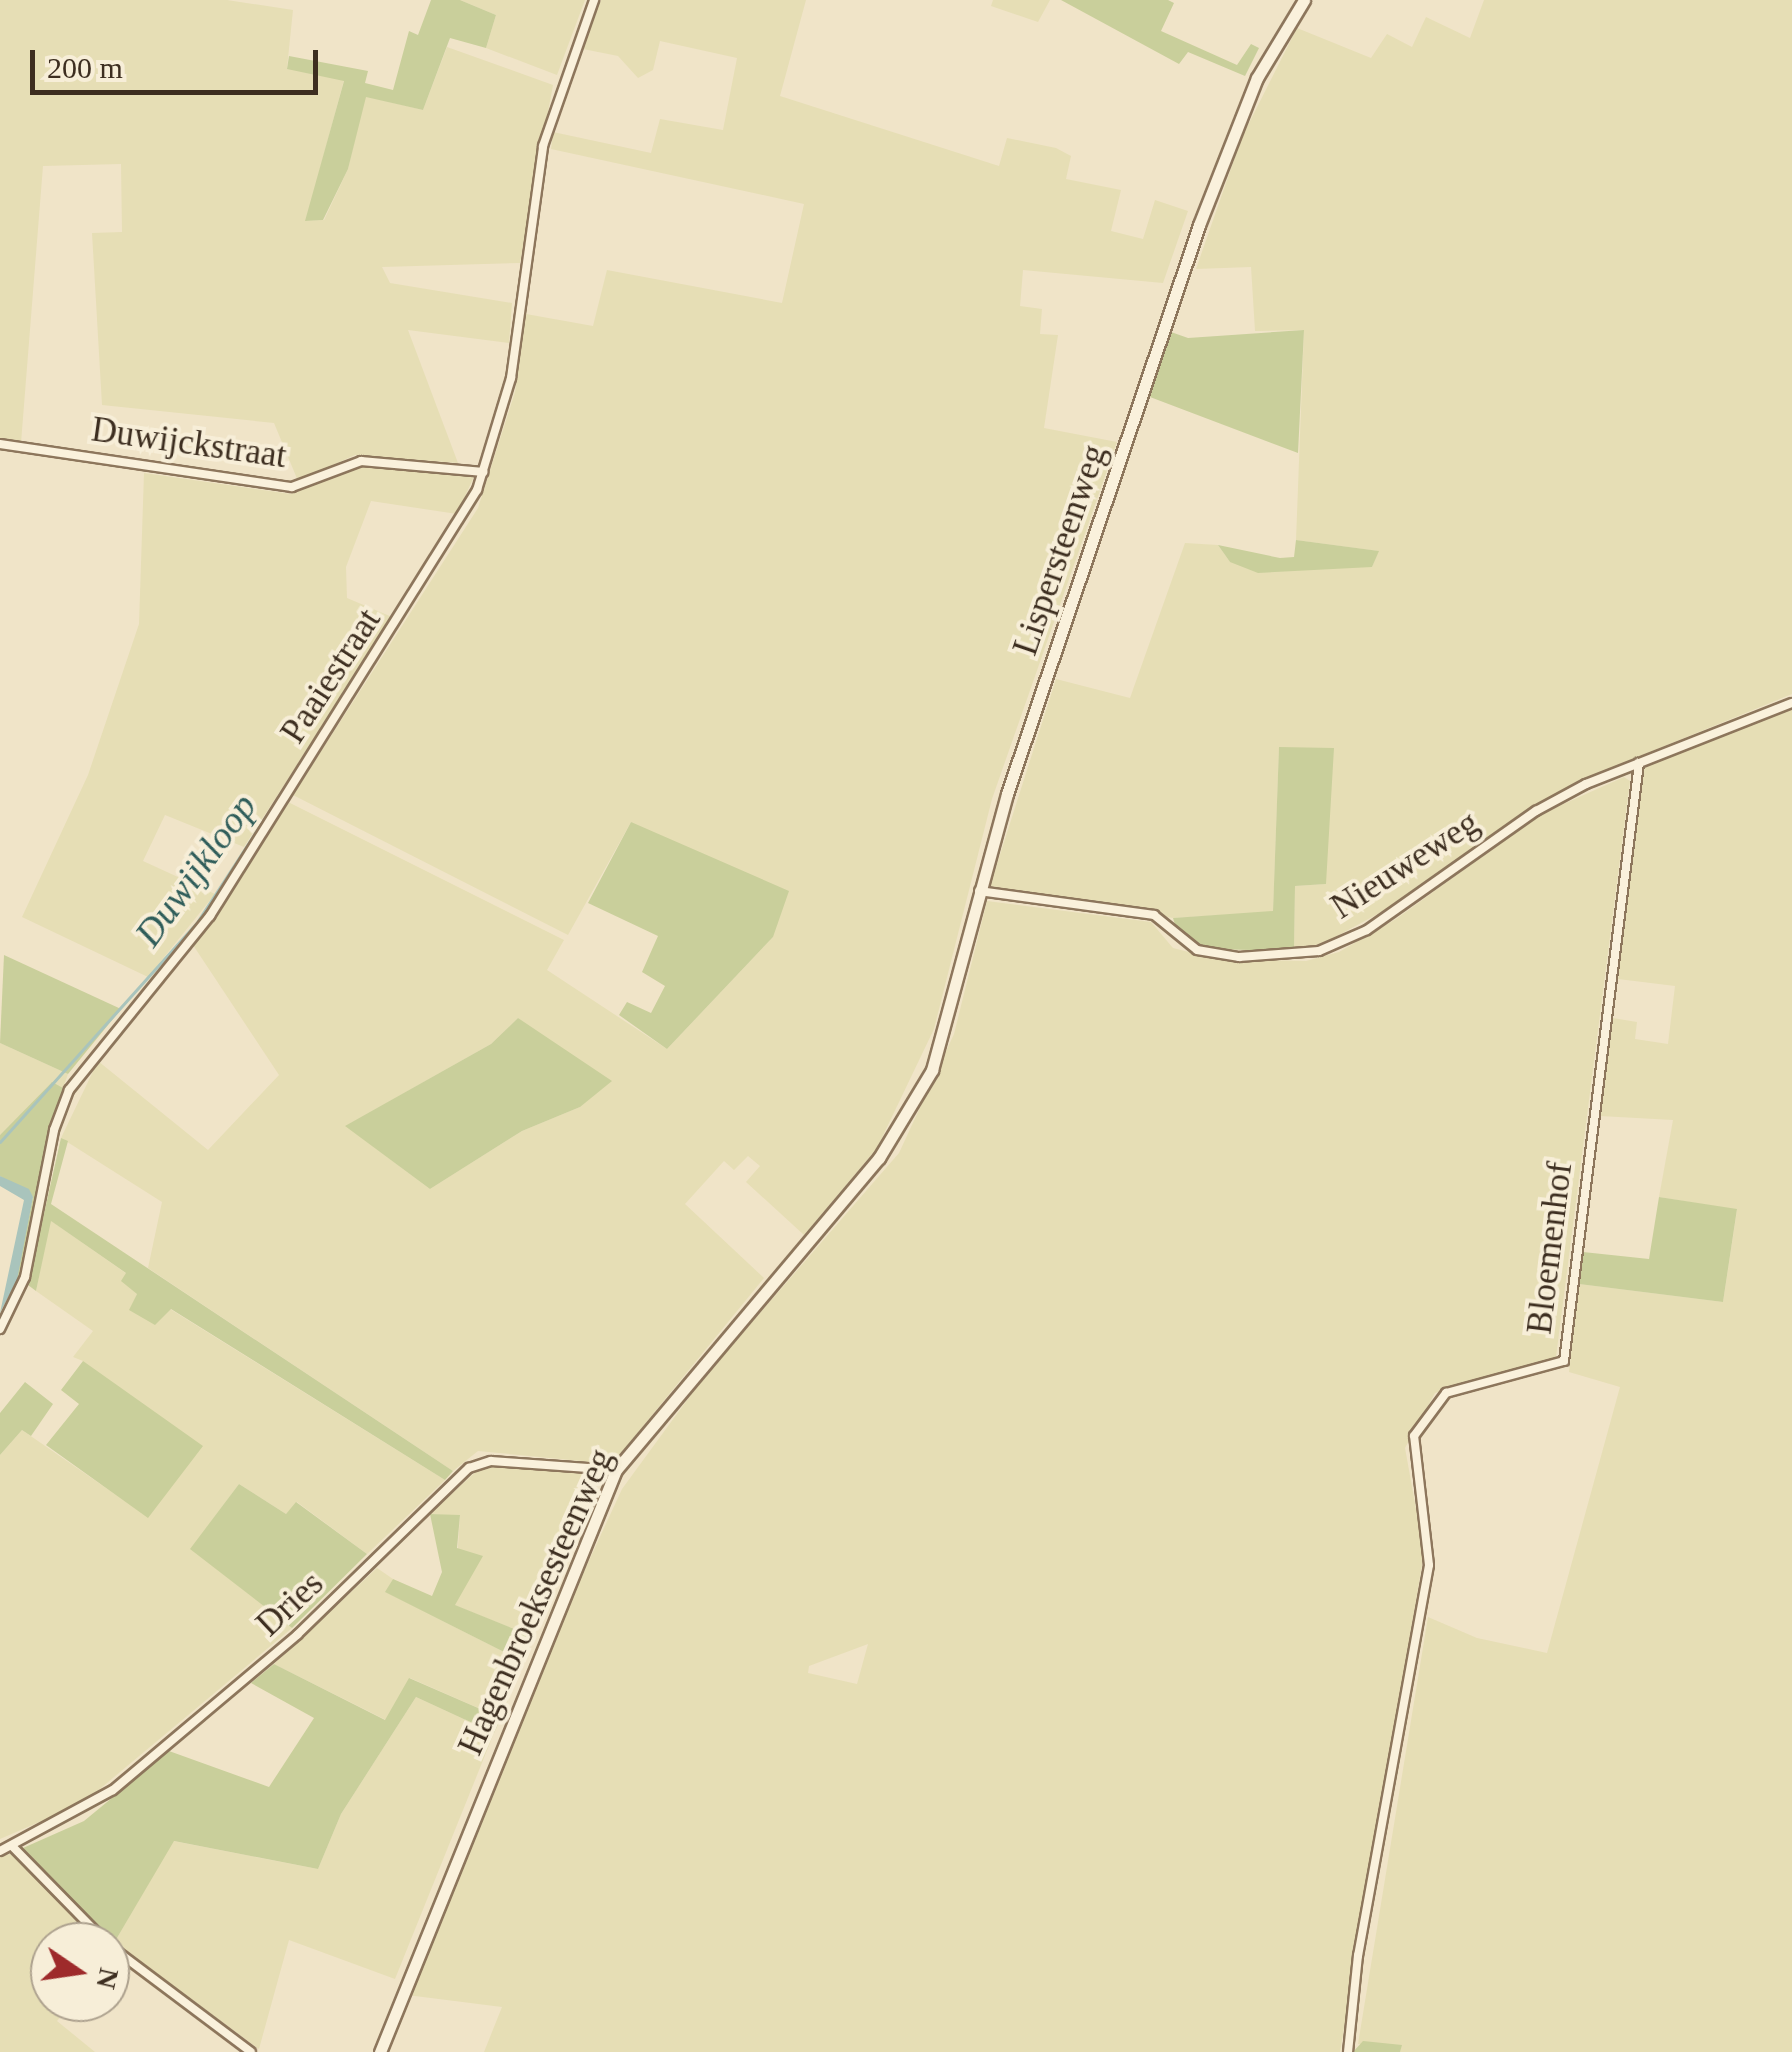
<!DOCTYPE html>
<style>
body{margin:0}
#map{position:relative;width:1792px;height:2052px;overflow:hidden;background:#f0e4c8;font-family:"Times New Roman",serif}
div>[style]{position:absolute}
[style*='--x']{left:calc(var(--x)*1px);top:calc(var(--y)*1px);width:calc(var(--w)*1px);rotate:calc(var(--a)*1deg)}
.farmland>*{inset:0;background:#e6deb5}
.green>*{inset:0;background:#c9cf9b}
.water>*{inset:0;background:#a9c4bc}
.stream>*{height:2.5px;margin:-1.25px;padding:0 1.25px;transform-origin:1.25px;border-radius:1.25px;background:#a9c4bc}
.roads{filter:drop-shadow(2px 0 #8d765c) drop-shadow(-2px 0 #8d765c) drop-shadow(0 2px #8d765c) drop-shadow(0 -2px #8d765c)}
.street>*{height:8px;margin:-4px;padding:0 4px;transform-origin:4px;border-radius:4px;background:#faf1dc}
.secondary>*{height:11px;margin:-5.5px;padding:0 5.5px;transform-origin:5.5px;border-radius:5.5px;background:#faf1dc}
span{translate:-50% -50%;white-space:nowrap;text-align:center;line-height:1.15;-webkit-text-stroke:8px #f7eed8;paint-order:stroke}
.street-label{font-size:35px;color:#3d2e20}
.water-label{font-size:38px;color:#2f5d5a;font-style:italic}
.north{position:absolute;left:30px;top:1922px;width:100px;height:100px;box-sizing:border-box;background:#f7eed8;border:2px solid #ada18e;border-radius:50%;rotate:103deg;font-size:28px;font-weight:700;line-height:40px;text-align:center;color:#3d2e20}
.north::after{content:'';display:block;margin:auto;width:35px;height:45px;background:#9e2a2b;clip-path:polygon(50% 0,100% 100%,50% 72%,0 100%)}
.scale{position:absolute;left:30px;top:50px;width:288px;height:45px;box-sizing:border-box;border:5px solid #3d2e20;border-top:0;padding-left:12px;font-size:30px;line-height:35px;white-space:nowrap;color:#3d2e20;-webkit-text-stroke:8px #f7eed8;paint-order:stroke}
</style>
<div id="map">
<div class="farmland">
<div style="clip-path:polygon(0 0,227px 0,293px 10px,287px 68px,344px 80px,306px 221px,324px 220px,348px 169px,365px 96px,423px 110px,447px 47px,553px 85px,520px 263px,382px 267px,390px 283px,512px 303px,509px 343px,408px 330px,458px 463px,355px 455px,298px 481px,274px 423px,102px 405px,92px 233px,122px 232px,121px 164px,43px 166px,21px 443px,0 440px)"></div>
<div style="clip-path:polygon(460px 0,585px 0,557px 75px,486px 48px,496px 15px)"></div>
<div style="clip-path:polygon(evenodd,601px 0,806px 0,780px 96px,999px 166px,1007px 138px,1056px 148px,1071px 156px,1066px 179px,1121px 190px,1111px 231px,1143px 239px,1155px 200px,1188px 211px,1163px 283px,1023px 270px,1020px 306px,1042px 309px,1040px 334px,1058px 335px,1044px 428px,1117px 442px,992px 799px,934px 1029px,877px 1148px,804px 1235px,746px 1182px,760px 1166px,748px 1156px,734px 1170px,724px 1161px,685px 1204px,764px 1278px,612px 1464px,478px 1451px,453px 1471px,148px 1268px,162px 1202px,61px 1138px,98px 1061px,208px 1150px,279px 1075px,193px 945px,288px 802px,564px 940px,547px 970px,667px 1049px,773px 937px,631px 822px,568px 935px,293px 795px,478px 508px,515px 392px,526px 314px,593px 326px,607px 270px,782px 303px,804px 204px,551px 149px,553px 132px,651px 153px,660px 119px,723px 130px,737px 58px,660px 41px,653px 70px,638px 78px,618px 56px,583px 49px,601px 0,518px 1018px,580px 1107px,522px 1131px,430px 1189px,346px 1126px,491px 1044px,518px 1018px)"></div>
<div style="clip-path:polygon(993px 0,1050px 0,1038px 22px,991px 6px)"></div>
<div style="clip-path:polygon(1484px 0,1792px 0,1792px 694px,1581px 780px,1512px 820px,1407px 898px,1326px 942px,1294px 951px,1295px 886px,1326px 884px,1279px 748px,1273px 912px,1173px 918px,990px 886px,1056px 679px,1130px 698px,1185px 543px,1218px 545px,1230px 562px,1372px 567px,1378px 551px,1296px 540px,1304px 330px,1255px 331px,1251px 267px,1196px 269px,1242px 137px,1297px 28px,1371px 58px,1387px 34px,1412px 47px,1426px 17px,1470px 38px)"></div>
<div style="clip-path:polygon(362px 463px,476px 472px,457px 514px,371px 501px,346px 567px,347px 598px,392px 617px,244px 847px,165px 815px,143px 861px,215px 894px,148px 977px,22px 917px,88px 775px,139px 624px,144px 473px,291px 494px)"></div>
<div style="clip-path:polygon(1792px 707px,1792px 2052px,1400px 2052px,1401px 2046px,1358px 2044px,1428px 1617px,1477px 1638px,1547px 1653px,1620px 1387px,1569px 1372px,1579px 1284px,1723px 1302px,1737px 1210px,1659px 1197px,1673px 1120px,1600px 1116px,1613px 1018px,1637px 1022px,1635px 1039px,1668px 1044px,1675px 986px,1618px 979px,1640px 778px,1644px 767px)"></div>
<div style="clip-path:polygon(evenodd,1624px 777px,1630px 781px,1556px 1357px,1435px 1393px,1405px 1448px,1424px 1553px,1340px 2052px,484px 2052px,502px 2007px,407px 1995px,544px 1658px,622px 1489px,701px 1381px,899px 1153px,954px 1034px,987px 901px,1151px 922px,1173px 948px,1216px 959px,1306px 961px,1339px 952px,1396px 919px,1541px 814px,1624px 777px,868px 1644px,857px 1684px,808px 1673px,809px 1666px,868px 1644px)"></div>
<div style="clip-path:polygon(0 1043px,68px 1074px,63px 1088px,51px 1083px,0 1135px)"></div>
<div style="clip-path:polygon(50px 1220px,127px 1274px,137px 1294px,130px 1310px,170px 1309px,445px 1480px,367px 1554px,297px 1502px,286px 1514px,239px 1484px,191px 1549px,292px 1628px,83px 1803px,0 1839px,0 1455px,22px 1430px,148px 1517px,83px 1361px,73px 1357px,93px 1331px,36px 1291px)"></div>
<div style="clip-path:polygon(482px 1466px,596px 1474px,529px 1635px,454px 1605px,460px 1516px,430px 1514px)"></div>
<div style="clip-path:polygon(377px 1568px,393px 1579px,386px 1592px,524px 1662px,501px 1718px,410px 1678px,386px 1720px,274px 1664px)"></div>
<div style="clip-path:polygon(416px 1697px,494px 1733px,395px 1979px,289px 1940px,259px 2049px,114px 1943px,173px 1841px,318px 1869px,341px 1814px)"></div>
<div style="clip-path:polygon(13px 1853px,97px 1942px,50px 1942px,50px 2002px,73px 2002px,57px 2021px,95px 2052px,0 2052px,0 1857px)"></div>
</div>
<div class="green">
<div style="clip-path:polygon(431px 0,460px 0,496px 15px,486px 48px,450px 38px,423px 110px,366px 97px,348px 169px,323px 220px,305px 221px,344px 81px,287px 69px,289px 56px,368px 71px,365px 83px,393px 90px,409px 31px,418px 35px)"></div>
<div style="clip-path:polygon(1061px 0,1168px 0,1174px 3px,1161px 31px,1237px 65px,1251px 44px,1259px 48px,1245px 76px,1188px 52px,1179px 64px)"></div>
<div style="clip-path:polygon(1304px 330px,1298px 453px,1150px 397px,1171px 332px,1188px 338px)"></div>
<div style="clip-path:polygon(1296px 540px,1379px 551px,1372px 567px,1258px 573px,1230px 562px,1218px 545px,1280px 558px,1294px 557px)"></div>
<div style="clip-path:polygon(1279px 747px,1334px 748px,1326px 884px,1295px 886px,1294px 951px,1210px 949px,1179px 938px,1173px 918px,1273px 911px)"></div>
<div style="clip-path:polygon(631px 822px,789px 891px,773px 937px,667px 1049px,619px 1015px,627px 1002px,651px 1013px,665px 986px,642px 972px,658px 936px,588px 903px)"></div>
<div style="clip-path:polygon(4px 955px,121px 1009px,68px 1074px,0 1043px)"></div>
<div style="clip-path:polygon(518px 1018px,612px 1081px,580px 1107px,522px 1131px,430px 1189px,345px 1126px,491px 1044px)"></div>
<div style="clip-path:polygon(52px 1082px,63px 1088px,23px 1274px,12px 1297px,33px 1197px,0 1176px,0 1135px)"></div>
<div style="clip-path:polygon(61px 1138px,68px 1141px,51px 1204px,453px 1471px,445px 1480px,171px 1309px,155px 1325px,129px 1310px,137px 1294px,121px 1281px,126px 1273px,51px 1221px,36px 1291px,28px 1285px)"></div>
<div style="clip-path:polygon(1659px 1197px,1737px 1209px,1723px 1302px,1579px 1284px,1583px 1252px,1649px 1259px)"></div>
<div style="clip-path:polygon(83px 1361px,203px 1446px,148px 1518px,46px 1445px,79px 1404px,61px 1390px)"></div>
<div style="clip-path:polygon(25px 1382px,53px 1404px,31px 1436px,22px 1430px,0 1455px,0 1413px)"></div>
<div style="clip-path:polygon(239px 1484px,286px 1514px,296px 1502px,367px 1554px,292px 1628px,190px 1549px)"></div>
<div style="clip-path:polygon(430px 1514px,460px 1515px,457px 1548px,483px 1556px,455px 1605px,529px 1635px,524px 1662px,385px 1592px,393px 1579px,432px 1596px,442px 1572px)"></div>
<div style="clip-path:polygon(274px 1664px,385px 1720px,409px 1678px,501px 1718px,494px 1733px,416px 1697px,341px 1814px,318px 1869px,174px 1841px,114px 1943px,23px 1848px,84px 1821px,169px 1751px,269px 1787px,314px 1718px,251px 1683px)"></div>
<div style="clip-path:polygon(1363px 2041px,1402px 2045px,1400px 2052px,1353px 2052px)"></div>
</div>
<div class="water">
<div style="clip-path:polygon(0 1176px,29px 1189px,33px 1197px,17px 1280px,0 1313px,24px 1200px,0 1186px)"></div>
</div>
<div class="stream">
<div style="--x:0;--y:1142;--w:297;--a:-48.1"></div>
<div style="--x:198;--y:921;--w:215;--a:-57"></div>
</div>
<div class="roads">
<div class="street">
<div style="--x:0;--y:444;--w:295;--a:8.4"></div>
<div style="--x:292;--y:487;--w:74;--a:-20.6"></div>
<div style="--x:361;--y:461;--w:123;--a:5.1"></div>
<div style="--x:979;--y:891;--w:177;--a:7.8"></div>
<div style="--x:1154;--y:915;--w:55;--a:39.1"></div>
<div style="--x:1197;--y:950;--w:43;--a:9.5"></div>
<div style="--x:1239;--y:957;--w:80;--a:-4.3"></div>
<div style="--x:1319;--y:951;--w:52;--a:-23.6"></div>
<div style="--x:1367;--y:930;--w:207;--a:-35.2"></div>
<div style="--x:1536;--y:811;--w:57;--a:-28.4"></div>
<div style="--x:1586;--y:784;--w:221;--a:-21.5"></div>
<div style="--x:0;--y:1329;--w:58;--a:-64.3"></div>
<div style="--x:25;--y:1277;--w:150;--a:-78.8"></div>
<div style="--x:54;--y:1130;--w:43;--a:-69.4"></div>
<div style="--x:69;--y:1090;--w:224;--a:-51"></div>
<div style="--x:210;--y:916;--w:503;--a:-57.92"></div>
<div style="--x:477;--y:490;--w:117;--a:-73.1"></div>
<div style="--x:511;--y:378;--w:234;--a:-82.1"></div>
<div style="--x:543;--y:146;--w:155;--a:-70.7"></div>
<div style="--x:12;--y:1846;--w:134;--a:45.6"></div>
<div style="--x:0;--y:1851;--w:128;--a:-28.4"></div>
<div style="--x:113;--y:1790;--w:241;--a:-40.1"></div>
<div style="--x:297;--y:1635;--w:240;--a:-44.2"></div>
<div style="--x:469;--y:1468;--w:23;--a:-18"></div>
<div style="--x:491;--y:1461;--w:125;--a:4.1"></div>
<div style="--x:110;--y:1946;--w:176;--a:36.9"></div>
<div style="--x:1348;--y:2052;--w:97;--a:-84.1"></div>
<div style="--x:1358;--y:1956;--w:397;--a:-79.7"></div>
<div style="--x:1429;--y:1565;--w:130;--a:-96.6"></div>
<div style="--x:1414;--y:1436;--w:54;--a:-53.3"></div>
<div style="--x:1446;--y:1393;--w:122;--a:-15.2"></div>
<div style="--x:1564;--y:1361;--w:603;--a:-82.85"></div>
</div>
<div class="secondary">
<div style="--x:380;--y:2052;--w:628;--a:-67.93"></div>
<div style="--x:616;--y:1470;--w:408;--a:-49.9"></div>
<div style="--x:879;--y:1158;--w:103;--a:-58.9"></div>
<div style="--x:932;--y:1070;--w:286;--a:-74.8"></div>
<div style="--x:1007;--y:794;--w:601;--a:-71.35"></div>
<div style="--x:1199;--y:225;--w:158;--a:-68.5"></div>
<div style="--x:1257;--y:78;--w:91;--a:-58.9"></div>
</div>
</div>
<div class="street-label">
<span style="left:189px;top:443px;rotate:8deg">Duwijckstraat</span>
<span style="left:1060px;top:550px;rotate:-71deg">Lispersteenweg</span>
<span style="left:331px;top:676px;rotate:-57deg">Paaiestraat</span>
<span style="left:1405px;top:865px;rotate:-33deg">Nieuweweg</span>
<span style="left:1550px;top:1248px;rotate:-83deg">Bloemenhof</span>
<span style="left:536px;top:1602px;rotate:-66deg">Hagenbroeksesteenweg</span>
<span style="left:290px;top:1604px;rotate:-43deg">Dries</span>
</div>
<div class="water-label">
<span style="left:196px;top:870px;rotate:-54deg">Duwijkloop</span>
</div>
<div class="north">N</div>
<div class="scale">200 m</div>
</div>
